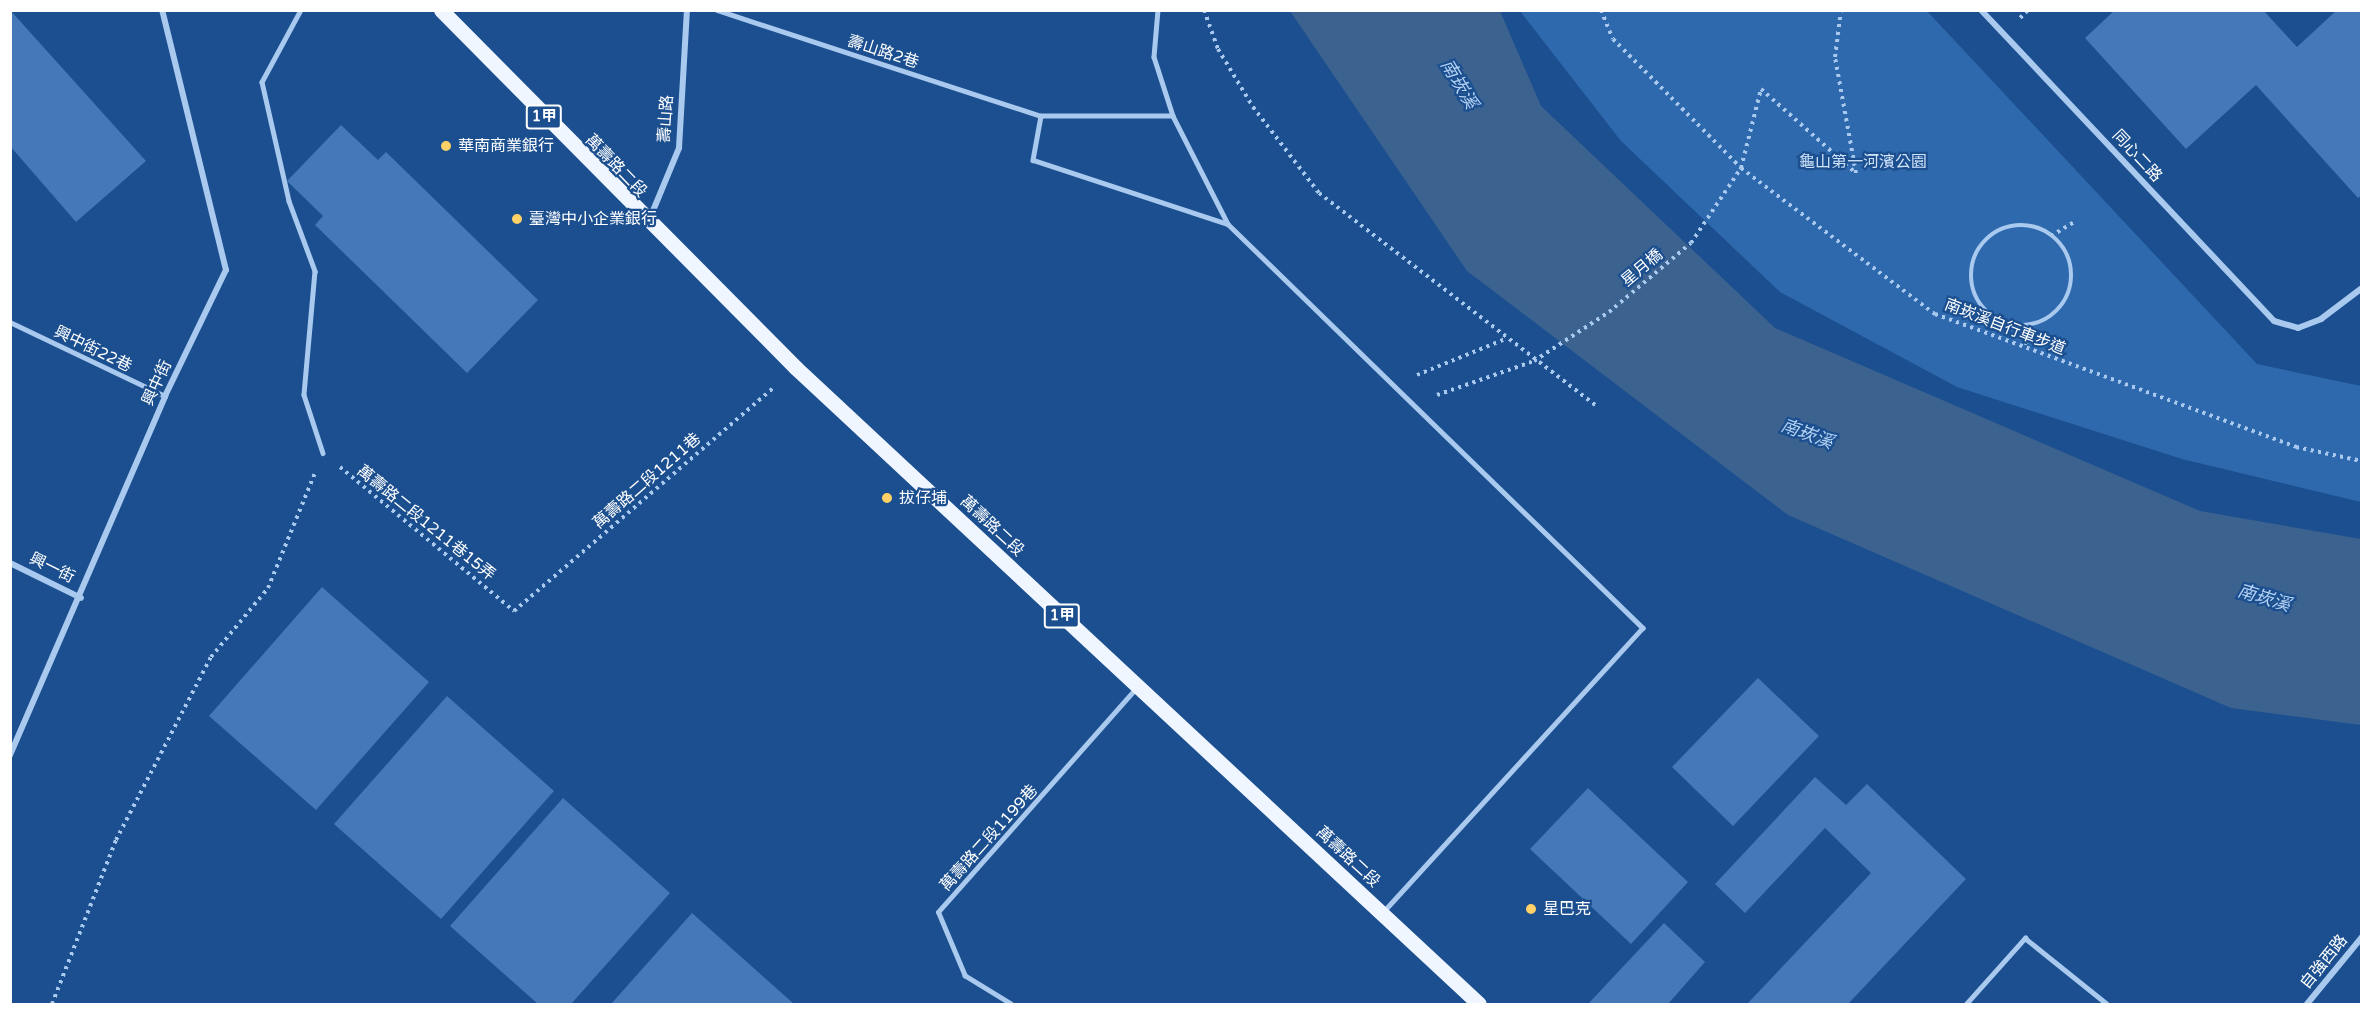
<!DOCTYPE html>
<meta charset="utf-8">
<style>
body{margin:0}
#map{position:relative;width:2372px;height:1015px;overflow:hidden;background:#1b4f8f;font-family:"Varela Round","Noto Sans TC",sans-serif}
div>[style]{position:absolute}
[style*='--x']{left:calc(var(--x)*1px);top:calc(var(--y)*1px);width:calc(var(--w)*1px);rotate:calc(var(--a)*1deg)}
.green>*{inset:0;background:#2e69ad}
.water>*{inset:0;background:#3c6290}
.building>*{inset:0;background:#4478b7}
.path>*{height:4px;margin-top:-2px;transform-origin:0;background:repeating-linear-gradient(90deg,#a9c9ee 0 3px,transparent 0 7.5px)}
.path>.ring{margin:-2px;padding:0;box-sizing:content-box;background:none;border:4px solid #a9c9ee;border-radius:50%}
.lane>*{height:4.5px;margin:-2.25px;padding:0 2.25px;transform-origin:2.25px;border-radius:2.25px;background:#a9c9ee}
.street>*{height:6px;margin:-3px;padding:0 3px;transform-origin:3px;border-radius:3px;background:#a9c9ee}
.primary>*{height:15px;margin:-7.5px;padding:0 7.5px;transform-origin:7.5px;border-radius:7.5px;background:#f0f6ff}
.dots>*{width:16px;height:16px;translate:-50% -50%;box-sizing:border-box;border:3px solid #1b4f8f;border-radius:50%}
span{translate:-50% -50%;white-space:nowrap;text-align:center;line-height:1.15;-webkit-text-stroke:4.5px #1b4f8f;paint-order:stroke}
.shield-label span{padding:2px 4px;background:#1b4f8f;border:2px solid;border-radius:4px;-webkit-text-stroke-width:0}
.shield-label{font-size:15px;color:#fff;font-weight:700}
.street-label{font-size:16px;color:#fff}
.poi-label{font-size:16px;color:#fff}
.left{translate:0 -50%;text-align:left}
.park-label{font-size:16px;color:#cfe3fa}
.water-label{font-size:18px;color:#b5d3f5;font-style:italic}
.frame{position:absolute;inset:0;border:12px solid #fff;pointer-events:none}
</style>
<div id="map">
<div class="green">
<div style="clip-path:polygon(1520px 11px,1927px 11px,2257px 364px,2361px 386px,2361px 502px,2182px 459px,1957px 387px,1780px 292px,1621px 141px)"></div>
</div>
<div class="water">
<div style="clip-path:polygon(1290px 11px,1500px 11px,1541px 106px,1775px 328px,2200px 511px,2361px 539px,2361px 725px,2231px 708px,1788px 515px,1467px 271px)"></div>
</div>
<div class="building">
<div style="clip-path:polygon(10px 10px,146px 161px,76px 222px,10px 146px)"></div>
<div style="clip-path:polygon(2115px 10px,2263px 10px,2297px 47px,2337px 10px,2362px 10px,2362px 195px,2358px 198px,2256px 85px,2186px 149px,2085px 38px)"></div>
<div style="clip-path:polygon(341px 125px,378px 160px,386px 152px,538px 300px,467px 373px,315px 225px,323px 216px,287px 181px)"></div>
<div style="clip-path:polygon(322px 587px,429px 682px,316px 810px,209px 716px)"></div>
<div style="clip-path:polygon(1758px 678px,1819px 736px,1733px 826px,1672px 767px)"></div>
<div style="clip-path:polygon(447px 696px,554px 791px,441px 919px,334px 824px)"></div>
<div style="clip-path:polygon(1815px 777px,1846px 805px,1867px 784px,1966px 879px,1848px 1004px,1747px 1004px,1871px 873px,1825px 828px,1745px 913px,1715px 884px)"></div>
<div style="clip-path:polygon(1588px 788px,1688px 882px,1631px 944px,1530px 849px)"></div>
<div style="clip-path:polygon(563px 798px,670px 893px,571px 1004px,538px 1004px,450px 926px)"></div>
<div style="clip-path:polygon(692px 913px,794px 1004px,611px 1004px)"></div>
<div style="clip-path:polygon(1664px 923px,1705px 962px,1668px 1004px,1588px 1004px)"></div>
</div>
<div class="path">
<div style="--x:1204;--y:10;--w:41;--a:70.3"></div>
<div style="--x:1218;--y:49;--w:68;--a:58.9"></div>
<div style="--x:1253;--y:107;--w:108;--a:52.5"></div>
<div style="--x:1319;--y:193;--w:350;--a:37.5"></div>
<div style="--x:1601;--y:10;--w:31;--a:68"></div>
<div style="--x:1613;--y:39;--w:182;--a:45.2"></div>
<div style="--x:1741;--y:168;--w:243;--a:37"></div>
<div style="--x:1935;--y:314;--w:385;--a:20.2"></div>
<div style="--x:2296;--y:447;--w:67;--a:12"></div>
<div style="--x:2020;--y:18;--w:11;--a:-45"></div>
<div class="ring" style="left:1971px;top:225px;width:96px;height:96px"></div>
<div style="--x:2051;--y:236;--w:29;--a:-31"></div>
<div style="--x:2023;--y:327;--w:20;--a:79"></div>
<div style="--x:1417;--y:375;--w:95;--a:-22.2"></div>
<div style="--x:1437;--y:395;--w:103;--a:-19.3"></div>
<div style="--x:1534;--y:361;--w:90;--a:-33.2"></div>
<div style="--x:1609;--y:312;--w:107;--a:-40.1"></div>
<div style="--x:1691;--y:243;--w:90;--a:-56.3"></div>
<div style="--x:1741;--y:168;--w:81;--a:-75.8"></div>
<div style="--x:1761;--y:89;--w:127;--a:41.5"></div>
<div style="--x:1856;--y:173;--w:118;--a:-100.3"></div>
<div style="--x:1835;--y:57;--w:47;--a:-82.7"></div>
<div style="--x:340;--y:467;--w:226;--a:39.6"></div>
<div style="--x:514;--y:611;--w:343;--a:-40.7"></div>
<div style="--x:52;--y:1004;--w:176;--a:-68.7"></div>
<div style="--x:116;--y:840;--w:206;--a:-62.6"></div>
<div style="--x:211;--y:657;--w:89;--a:-50.4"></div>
<div style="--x:268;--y:588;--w:124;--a:-67.8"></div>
</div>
<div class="lane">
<div style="--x:301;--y:10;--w:82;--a:118.4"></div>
<div style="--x:262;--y:82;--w:122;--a:77.2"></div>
<div style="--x:289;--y:201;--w:75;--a:69.6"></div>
<div style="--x:315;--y:271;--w:124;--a:95.1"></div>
<div style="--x:304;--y:395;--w:61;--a:71.9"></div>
<div style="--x:717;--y:10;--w:341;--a:18.1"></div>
<div style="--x:1158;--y:10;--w:47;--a:94.9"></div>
<div style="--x:1154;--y:57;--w:62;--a:72.1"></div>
<div style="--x:1173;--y:116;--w:121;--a:63"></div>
<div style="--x:1173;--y:116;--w:132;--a:180"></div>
<div style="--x:1041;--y:116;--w:45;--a:100.3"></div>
<div style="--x:1033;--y:160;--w:205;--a:18.2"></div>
<div style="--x:1228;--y:224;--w:579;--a:44.23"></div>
<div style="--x:1643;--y:628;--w:384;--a:132.4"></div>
<div style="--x:10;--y:322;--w:172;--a:25.5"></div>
<div style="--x:1011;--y:1004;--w:54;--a:-148.7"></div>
<div style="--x:965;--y:976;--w:69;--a:-112.9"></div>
<div style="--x:938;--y:912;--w:299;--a:-48.5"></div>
<div style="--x:1966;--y:1004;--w:89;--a:-48.2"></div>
<div style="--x:2025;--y:938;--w:105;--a:38.8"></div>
</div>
<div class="street">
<div style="--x:1981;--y:10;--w:427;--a:46.7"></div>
<div style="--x:2274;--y:321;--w:25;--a:16"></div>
<div style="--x:2298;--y:328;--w:25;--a:-21"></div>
<div style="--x:2321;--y:319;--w:51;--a:-37.1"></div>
<div style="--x:650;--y:218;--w:76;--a:-67.5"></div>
<div style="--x:679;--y:148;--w:138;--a:-86.7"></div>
<div style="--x:10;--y:563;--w:79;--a:26.2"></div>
<div style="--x:10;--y:755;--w:391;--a:-66.6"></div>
<div style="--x:165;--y:396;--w:140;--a:-64.2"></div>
<div style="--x:226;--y:270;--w:268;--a:-103.8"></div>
<div style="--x:2307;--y:1004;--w:87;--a:-50.6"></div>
</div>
<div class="primary">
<div style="--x:441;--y:10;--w:504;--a:45.24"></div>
<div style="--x:796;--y:368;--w:933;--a:42.96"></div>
</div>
<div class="dots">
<div style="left:446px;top:146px;background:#ffd166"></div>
<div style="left:517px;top:219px;background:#ffd166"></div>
<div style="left:887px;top:498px;background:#ffd166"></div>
<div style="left:1531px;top:909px;background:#ffd166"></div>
</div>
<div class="shield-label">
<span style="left:544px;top:117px">1甲</span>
<span style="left:1062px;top:616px">1甲</span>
</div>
<div class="street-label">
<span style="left:883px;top:52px;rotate:18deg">壽山路2巷</span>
<span style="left:666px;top:119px;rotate:-86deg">壽山路</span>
<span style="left:2137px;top:156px;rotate:47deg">同心二路</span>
<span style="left:616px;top:166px;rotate:46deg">萬壽路二段</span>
<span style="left:1642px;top:268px;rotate:-40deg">星月橋</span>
<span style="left:2005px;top:327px;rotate:21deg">南崁溪自行車步道</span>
<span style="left:93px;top:349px;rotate:26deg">興中街22巷</span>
<span style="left:157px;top:383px;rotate:-65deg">興中街</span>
<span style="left:647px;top:481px;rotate:-41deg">萬壽路二段1211巷</span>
<span style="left:426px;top:523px;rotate:39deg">萬壽路二段1211巷15弄</span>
<span style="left:992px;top:526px;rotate:43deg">萬壽路二段</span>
<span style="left:52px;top:568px;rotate:26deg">興一街</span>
<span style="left:989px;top:838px;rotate:-48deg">萬壽路二段1199巷</span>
<span style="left:1348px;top:857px;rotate:43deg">萬壽路二段</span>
<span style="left:2324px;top:962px;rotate:-51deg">自強西路</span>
</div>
<div class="poi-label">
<span class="left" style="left:458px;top:146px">華南商業銀行</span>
<span class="left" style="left:529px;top:219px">臺灣中小企業銀行</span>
<span class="left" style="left:899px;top:498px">拔仔埔</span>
<span class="left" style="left:1543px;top:909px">星巴克</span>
</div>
<div class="park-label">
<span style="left:1863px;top:162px">龜山第一河濱公園</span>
</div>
<div class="water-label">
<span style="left:1459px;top:84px;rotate:59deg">南崁溪</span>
<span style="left:1807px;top:434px;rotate:20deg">南崁溪</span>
<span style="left:2264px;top:598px;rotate:17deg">南崁溪</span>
</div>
<div class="frame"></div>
</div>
